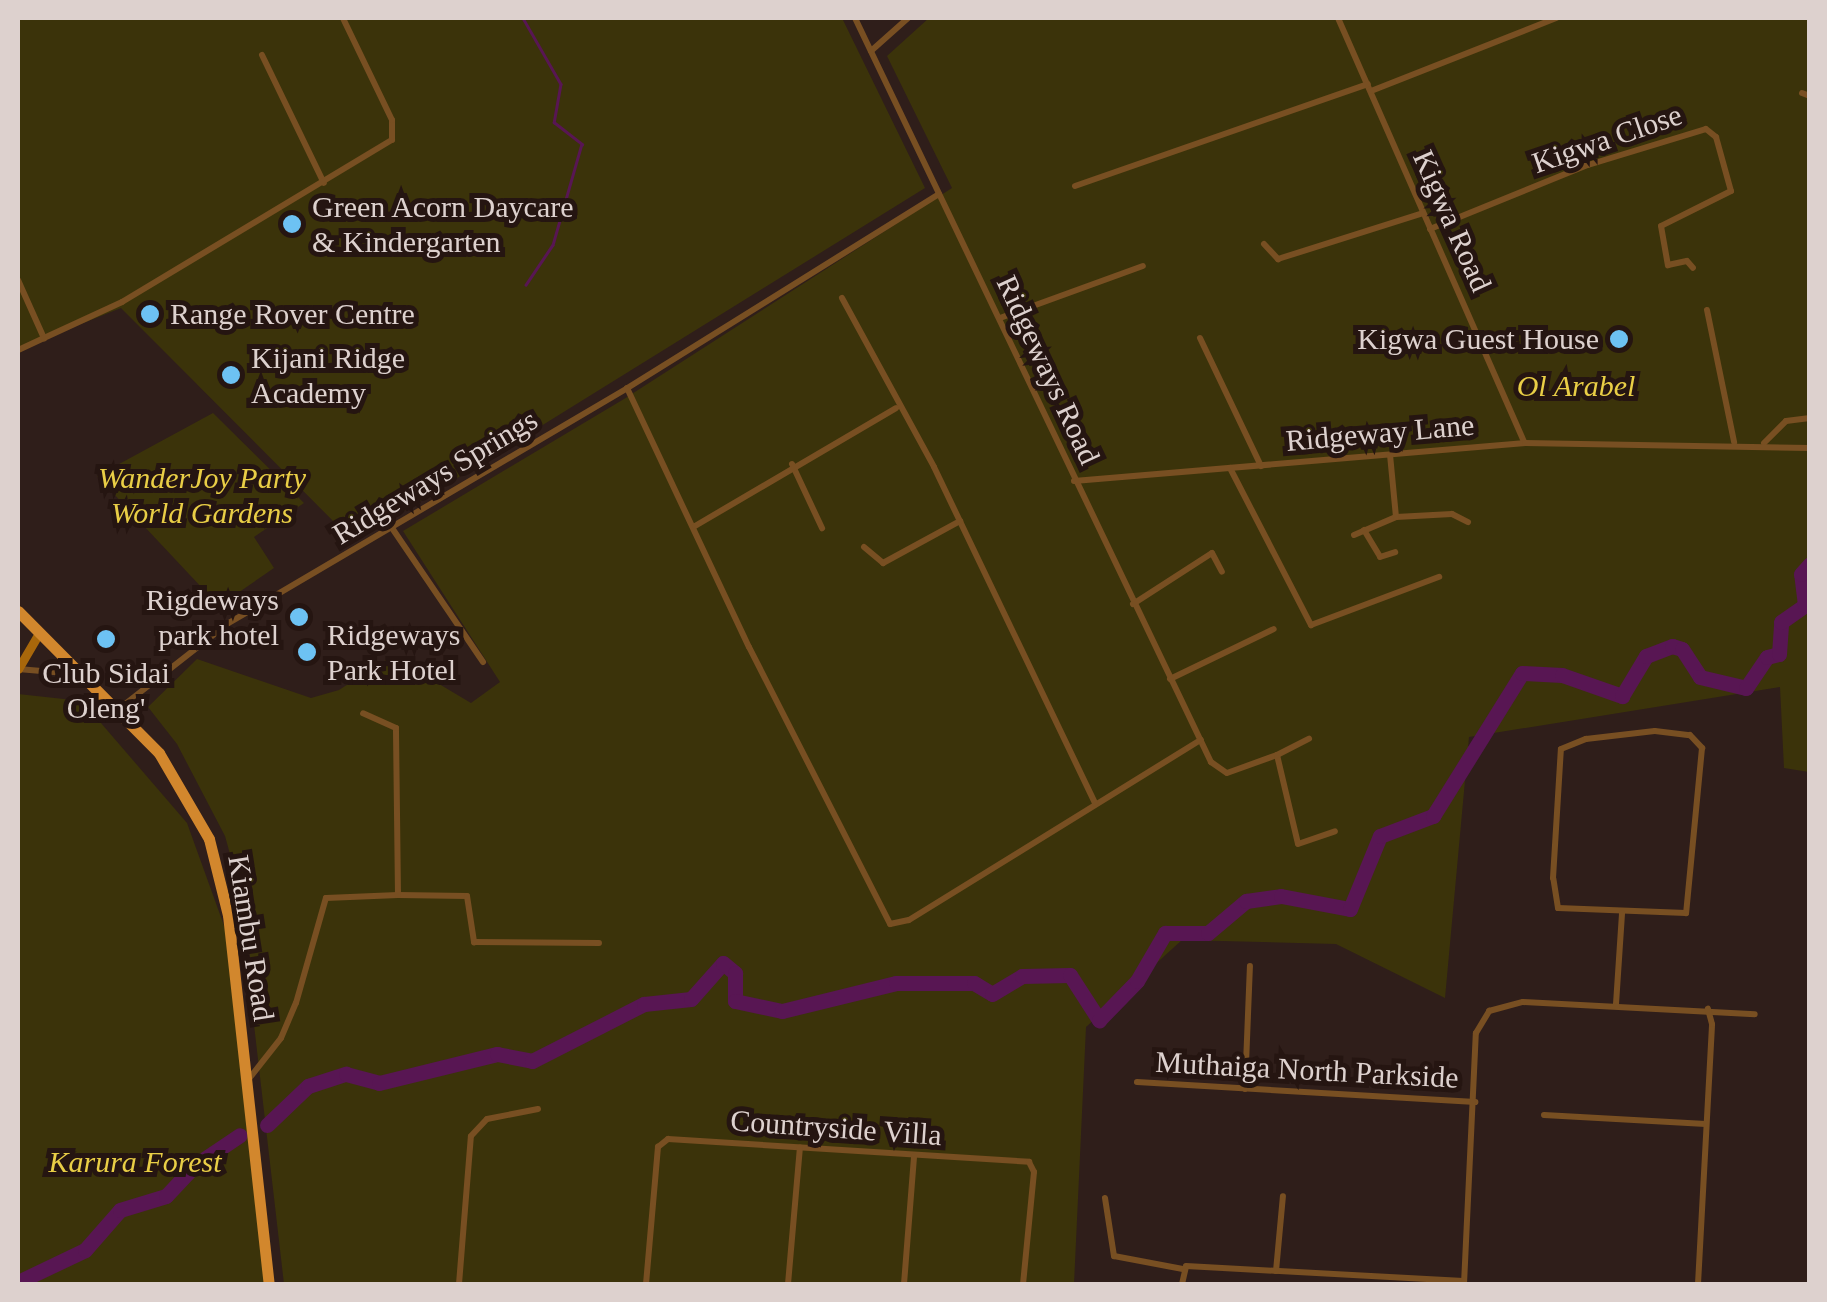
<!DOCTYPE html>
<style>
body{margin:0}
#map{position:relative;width:1827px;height:1302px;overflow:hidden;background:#2f1e1a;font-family:Georgia,serif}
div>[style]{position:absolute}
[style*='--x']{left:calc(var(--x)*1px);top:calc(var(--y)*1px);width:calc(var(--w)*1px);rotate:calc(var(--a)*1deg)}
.green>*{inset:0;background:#3b330a}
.stream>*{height:2.5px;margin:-1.25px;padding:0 1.25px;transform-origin:1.25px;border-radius:1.25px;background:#581653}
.river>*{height:15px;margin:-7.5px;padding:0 7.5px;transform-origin:7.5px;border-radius:7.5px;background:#581653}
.minor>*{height:6px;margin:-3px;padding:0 3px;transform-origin:3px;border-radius:3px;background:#784f22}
.secondary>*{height:9px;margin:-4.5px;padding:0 4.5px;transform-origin:4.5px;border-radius:4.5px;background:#a8670b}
.trunk>*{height:11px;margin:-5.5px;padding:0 5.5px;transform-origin:5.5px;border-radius:5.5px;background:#d2872d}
.dots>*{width:28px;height:28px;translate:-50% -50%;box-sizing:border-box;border:5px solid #251511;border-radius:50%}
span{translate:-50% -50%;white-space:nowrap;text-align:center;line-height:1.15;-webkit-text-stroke:10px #251511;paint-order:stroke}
.street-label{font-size:30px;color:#ddd1ce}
.poi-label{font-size:30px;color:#ddd1ce}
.left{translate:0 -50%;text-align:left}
.right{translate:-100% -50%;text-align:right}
.park-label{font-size:30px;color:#e9ce46;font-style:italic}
.frame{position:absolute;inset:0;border:20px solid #ddd1ce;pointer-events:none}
</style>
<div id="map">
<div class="green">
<div style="clip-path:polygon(18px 18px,842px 18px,925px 188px,354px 542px,121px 308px,18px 349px)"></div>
<div style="clip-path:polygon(929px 18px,1809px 18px,1809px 772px,1784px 768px,1780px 687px,1469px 737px,1445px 998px,1336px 944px,1182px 940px,1086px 1027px,1074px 1284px,284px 1284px,253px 1016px,248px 919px,225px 836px,177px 744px,148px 707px,197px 659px,311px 698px,339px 690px,392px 656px,471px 703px,500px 682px,403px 531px,624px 399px,952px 188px,887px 56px)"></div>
<div style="clip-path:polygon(213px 413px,304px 503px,254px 537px,274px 568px,219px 606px,97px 476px)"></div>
<div style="clip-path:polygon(18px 694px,82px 701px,187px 823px,231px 945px,267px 1284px,18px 1284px)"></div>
</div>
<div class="stream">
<div style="--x:523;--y:18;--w:76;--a:60.1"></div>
<div style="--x:561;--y:84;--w:39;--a:100"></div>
<div style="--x:554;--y:122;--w:36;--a:38"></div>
<div style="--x:582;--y:144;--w:105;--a:106"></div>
<div style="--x:553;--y:245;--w:48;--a:124"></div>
</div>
<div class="river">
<div style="--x:267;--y:1125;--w:57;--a:-43.6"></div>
<div style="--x:308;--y:1086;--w:40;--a:-18"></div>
<div style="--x:346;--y:1074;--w:34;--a:15"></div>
<div style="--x:379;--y:1083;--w:122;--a:-13.8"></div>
<div style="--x:497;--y:1054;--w:36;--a:11"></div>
<div style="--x:532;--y:1061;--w:126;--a:-27"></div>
<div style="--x:644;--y:1004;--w:47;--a:-6.1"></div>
<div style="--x:691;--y:999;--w:48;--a:-48.4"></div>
<div style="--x:723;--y:963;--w:16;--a:40"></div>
<div style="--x:735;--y:973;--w:28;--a:90"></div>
<div style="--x:735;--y:1001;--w:48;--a:12"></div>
<div style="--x:782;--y:1011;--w:117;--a:-13.8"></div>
<div style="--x:896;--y:983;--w:78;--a:0"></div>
<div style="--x:974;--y:983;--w:21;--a:31"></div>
<div style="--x:992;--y:994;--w:35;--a:-31"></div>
<div style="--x:1022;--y:976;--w:48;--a:-1.2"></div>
<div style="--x:1070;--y:975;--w:54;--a:57.2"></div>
<div style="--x:1099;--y:1020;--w:54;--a:-45.7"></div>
<div style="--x:1137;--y:981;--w:56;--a:-59.7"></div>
<div style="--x:1165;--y:933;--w:43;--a:0"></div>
<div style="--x:1208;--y:933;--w:50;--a:-40.1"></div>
<div style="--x:1246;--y:901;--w:35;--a:-8"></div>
<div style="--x:1281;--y:896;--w:70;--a:10.7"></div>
<div style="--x:1350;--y:909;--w:79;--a:-67.7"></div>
<div style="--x:1380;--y:836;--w:57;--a:-20.7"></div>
<div style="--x:1433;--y:816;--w:168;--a:-58.1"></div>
<div style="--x:1522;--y:673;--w:40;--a:2.9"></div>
<div style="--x:1562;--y:675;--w:64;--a:19.3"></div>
<div style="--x:1622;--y:696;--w:47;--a:-59"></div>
<div style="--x:1646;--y:656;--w:28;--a:-21"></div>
<div style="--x:1672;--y:646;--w:10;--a:17"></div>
<div style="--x:1682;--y:649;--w:33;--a:57"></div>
<div style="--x:1700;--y:677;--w:47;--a:13.4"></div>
<div style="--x:1746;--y:688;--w:37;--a:-56"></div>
<div style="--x:1767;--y:657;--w:12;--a:-14"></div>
<div style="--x:1779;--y:654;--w:32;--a:-86"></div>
<div style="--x:1781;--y:622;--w:29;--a:-35"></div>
<div style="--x:1805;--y:605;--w:31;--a:-97"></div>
<div style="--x:1801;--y:574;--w:13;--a:-48"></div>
<div style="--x:18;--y:1282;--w:74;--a:-25.5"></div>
<div style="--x:85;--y:1250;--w:53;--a:-48.8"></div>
<div style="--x:120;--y:1210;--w:48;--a:-16.9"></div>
<div style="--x:166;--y:1196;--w:41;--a:-47"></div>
<div style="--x:194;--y:1166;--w:55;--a:-34"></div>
</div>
<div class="minor">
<div style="--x:855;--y:18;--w:825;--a:64.43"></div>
<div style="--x:1211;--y:762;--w:19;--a:35"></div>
<div style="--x:1227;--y:773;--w:53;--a:-19.8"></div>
<div style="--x:1277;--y:755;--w:91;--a:76.7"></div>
<div style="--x:1298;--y:844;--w:39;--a:-19"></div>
<div style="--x:1338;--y:18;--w:464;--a:66.3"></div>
<div style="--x:871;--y:51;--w:50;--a:-41.7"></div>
<div style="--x:262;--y:55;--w:142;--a:64.2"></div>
<div style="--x:1371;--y:91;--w:199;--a:-21.5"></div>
<div style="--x:1802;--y:93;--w:9;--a:21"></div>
<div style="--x:1075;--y:186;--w:310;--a:-19.2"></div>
<div style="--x:939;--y:194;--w:367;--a:148.1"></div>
<div style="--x:627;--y:388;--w:286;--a:64.8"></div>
<div style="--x:749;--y:647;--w:311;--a:63"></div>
<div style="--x:890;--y:924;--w:19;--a:-12"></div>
<div style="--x:909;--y:920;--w:343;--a:-31.7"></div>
<div style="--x:1430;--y:229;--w:170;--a:-22.1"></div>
<div style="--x:1588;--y:165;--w:123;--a:-17"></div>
<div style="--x:1706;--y:129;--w:13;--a:39"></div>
<div style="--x:1716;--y:137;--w:56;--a:74.5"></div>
<div style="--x:1731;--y:191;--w:78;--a:153.4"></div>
<div style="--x:1661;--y:226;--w:40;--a:80"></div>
<div style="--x:1668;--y:265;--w:19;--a:-12"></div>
<div style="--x:1687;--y:261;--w:9;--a:49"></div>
<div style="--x:1264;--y:244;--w:21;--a:47"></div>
<div style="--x:1278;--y:259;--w:152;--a:-17.6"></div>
<div style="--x:18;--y:280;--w:64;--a:65.9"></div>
<div style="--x:44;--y:338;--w:29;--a:155"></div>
<div style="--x:842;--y:298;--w:192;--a:61.4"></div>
<div style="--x:934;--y:467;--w:373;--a:64.4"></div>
<div style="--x:1707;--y:310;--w:135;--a:78.4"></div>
<div style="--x:1000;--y:318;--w:152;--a:-20"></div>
<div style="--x:44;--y:338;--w:86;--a:-24.8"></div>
<div style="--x:122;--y:302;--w:315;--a:-31"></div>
<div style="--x:392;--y:140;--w:20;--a:-90"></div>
<div style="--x:392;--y:120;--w:113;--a:-115.7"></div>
<div style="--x:1200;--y:338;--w:142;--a:64.5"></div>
<div style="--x:1764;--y:443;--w:31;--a:-45"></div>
<div style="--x:1786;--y:421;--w:24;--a:-7"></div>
<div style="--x:792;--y:464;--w:71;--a:64.9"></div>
<div style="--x:1230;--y:468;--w:177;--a:62.7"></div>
<div style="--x:1311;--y:625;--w:137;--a:-20.6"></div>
<div style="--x:1074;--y:481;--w:453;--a:-4.8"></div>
<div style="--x:1525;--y:443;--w:285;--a:1"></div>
<div style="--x:1396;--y:517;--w:56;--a:-3.1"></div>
<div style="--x:1452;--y:514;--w:18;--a:27"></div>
<div style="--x:695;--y:526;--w:233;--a:-30.4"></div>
<div style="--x:392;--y:528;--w:162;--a:55.8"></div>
<div style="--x:1364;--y:530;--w:31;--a:59"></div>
<div style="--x:1380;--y:557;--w:16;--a:-18"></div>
<div style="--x:1354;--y:535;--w:46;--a:-23.2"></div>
<div style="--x:1396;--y:517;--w:62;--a:-95.5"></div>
<div style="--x:864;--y:547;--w:25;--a:40"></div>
<div style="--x:883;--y:563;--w:88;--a:-28.6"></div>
<div style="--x:1133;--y:604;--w:94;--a:-32.8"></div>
<div style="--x:1212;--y:553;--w:21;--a:62"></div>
<div style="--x:18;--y:669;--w:59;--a:4.8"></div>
<div style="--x:1170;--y:679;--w:115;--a:-25.7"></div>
<div style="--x:120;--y:708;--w:136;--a:-38.1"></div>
<div style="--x:227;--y:624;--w:464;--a:-30.5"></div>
<div style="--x:1655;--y:731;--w:35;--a:7"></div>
<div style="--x:1690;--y:735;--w:18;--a:47"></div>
<div style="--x:1702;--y:748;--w:166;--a:95.5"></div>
<div style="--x:1686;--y:913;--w:128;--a:-177.8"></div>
<div style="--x:1558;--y:908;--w:30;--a:-99"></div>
<div style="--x:1553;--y:878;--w:129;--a:-86.5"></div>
<div style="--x:1561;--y:749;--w:27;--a:-22"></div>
<div style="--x:1586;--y:739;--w:69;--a:-6.6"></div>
<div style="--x:1277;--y:755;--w:36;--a:-27"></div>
<div style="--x:398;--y:895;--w:69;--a:0.8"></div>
<div style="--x:467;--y:896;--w:47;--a:81.3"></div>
<div style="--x:474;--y:942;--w:125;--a:0.5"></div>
<div style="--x:1616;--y:1004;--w:91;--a:-86.2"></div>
<div style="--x:248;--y:1080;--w:53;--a:-51.8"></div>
<div style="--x:281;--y:1038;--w:38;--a:-67"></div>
<div style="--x:296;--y:1003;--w:109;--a:-74.1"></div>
<div style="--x:326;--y:898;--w:72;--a:-2.4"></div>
<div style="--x:398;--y:895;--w:167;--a:-90.7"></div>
<div style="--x:396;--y:728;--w:36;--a:-156"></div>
<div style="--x:1137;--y:1082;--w:339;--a:3.4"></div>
<div style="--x:1245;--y:1089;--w:123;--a:-87.7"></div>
<div style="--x:1544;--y:1115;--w:162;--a:3.2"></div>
<div style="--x:1105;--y:1198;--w:59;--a:81.2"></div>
<div style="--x:1114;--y:1256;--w:70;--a:10.7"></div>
<div style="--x:1276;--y:1271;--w:75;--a:-84.7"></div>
<div style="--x:459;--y:1284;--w:148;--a:-85.4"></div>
<div style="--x:471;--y:1136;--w:23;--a:-47"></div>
<div style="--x:487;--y:1119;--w:52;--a:-11.1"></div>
<div style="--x:646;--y:1284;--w:138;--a:-85"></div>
<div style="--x:658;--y:1147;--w:13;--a:-39"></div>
<div style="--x:668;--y:1139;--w:362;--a:3.6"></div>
<div style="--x:1029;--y:1162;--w:11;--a:63"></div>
<div style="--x:1034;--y:1172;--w:113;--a:95.6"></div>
<div style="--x:788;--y:1284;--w:137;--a:-85"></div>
<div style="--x:904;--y:1284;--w:128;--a:-85.5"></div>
<div style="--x:1182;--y:1284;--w:18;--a:-77"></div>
<div style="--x:1186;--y:1266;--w:278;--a:3.1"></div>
<div style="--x:1464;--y:1284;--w:251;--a:-87.3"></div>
<div style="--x:1476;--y:1033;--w:26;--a:-59"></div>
<div style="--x:1489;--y:1011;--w:35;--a:-15"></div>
<div style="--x:1523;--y:1002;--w:232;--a:3"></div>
<div style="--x:1698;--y:1284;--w:260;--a:-86.9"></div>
<div style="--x:1712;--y:1024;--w:16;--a:-105"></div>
</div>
<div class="secondary">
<div style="--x:18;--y:669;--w:42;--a:-59.7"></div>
</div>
<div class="trunk">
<div style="--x:18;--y:611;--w:200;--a:45.2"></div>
<div style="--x:159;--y:753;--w:99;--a:59.8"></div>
<div style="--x:209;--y:839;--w:78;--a:76"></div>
<div style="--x:228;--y:915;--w:371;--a:83.7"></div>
</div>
<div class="dots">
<div style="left:292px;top:224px;background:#6dc2f3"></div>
<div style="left:150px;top:314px;background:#6dc2f3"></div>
<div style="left:1619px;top:339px;background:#6dc2f3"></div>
<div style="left:231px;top:375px;background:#6dc2f3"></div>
<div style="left:299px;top:617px;background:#6dc2f3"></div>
<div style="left:106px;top:639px;background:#6dc2f3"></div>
<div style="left:307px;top:652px;background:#6dc2f3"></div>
</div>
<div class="street-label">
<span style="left:1607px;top:139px;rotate:-19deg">Kigwa Close</span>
<span style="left:1452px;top:221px;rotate:66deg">Kigwa Road</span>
<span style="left:1048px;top:370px;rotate:65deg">Ridgeways Road</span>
<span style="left:1380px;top:433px;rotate:-5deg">Ridgeway Lane</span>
<span style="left:435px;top:477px;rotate:-31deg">Ridgeways Springs</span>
<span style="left:251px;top:938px;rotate:81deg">Kiambu Road</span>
<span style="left:1307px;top:1070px;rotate:3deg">Muthaiga North Parkside</span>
<span style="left:836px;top:1128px;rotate:4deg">Countryside Villa</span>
</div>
<div class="poi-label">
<span class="left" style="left:312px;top:224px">Green Acorn Daycare<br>&amp; Kindergarten</span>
<span class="left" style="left:170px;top:314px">Range Rover Centre</span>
<span class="right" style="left:1599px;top:339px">Kigwa Guest House</span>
<span class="left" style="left:251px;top:375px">Kijani Ridge<br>Academy</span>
<span class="right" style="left:279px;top:617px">Rigdeways<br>park hotel</span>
<span class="left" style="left:327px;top:652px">Ridgeways<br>Park Hotel</span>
<span style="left:106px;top:690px">Club Sidai<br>Oleng'</span>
</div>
<div class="park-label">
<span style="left:1576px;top:386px">Ol Arabel</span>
<span style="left:202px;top:495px">WanderJoy Party<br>World Gardens</span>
<span style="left:135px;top:1162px">Karura Forest</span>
</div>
<div class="frame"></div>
</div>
